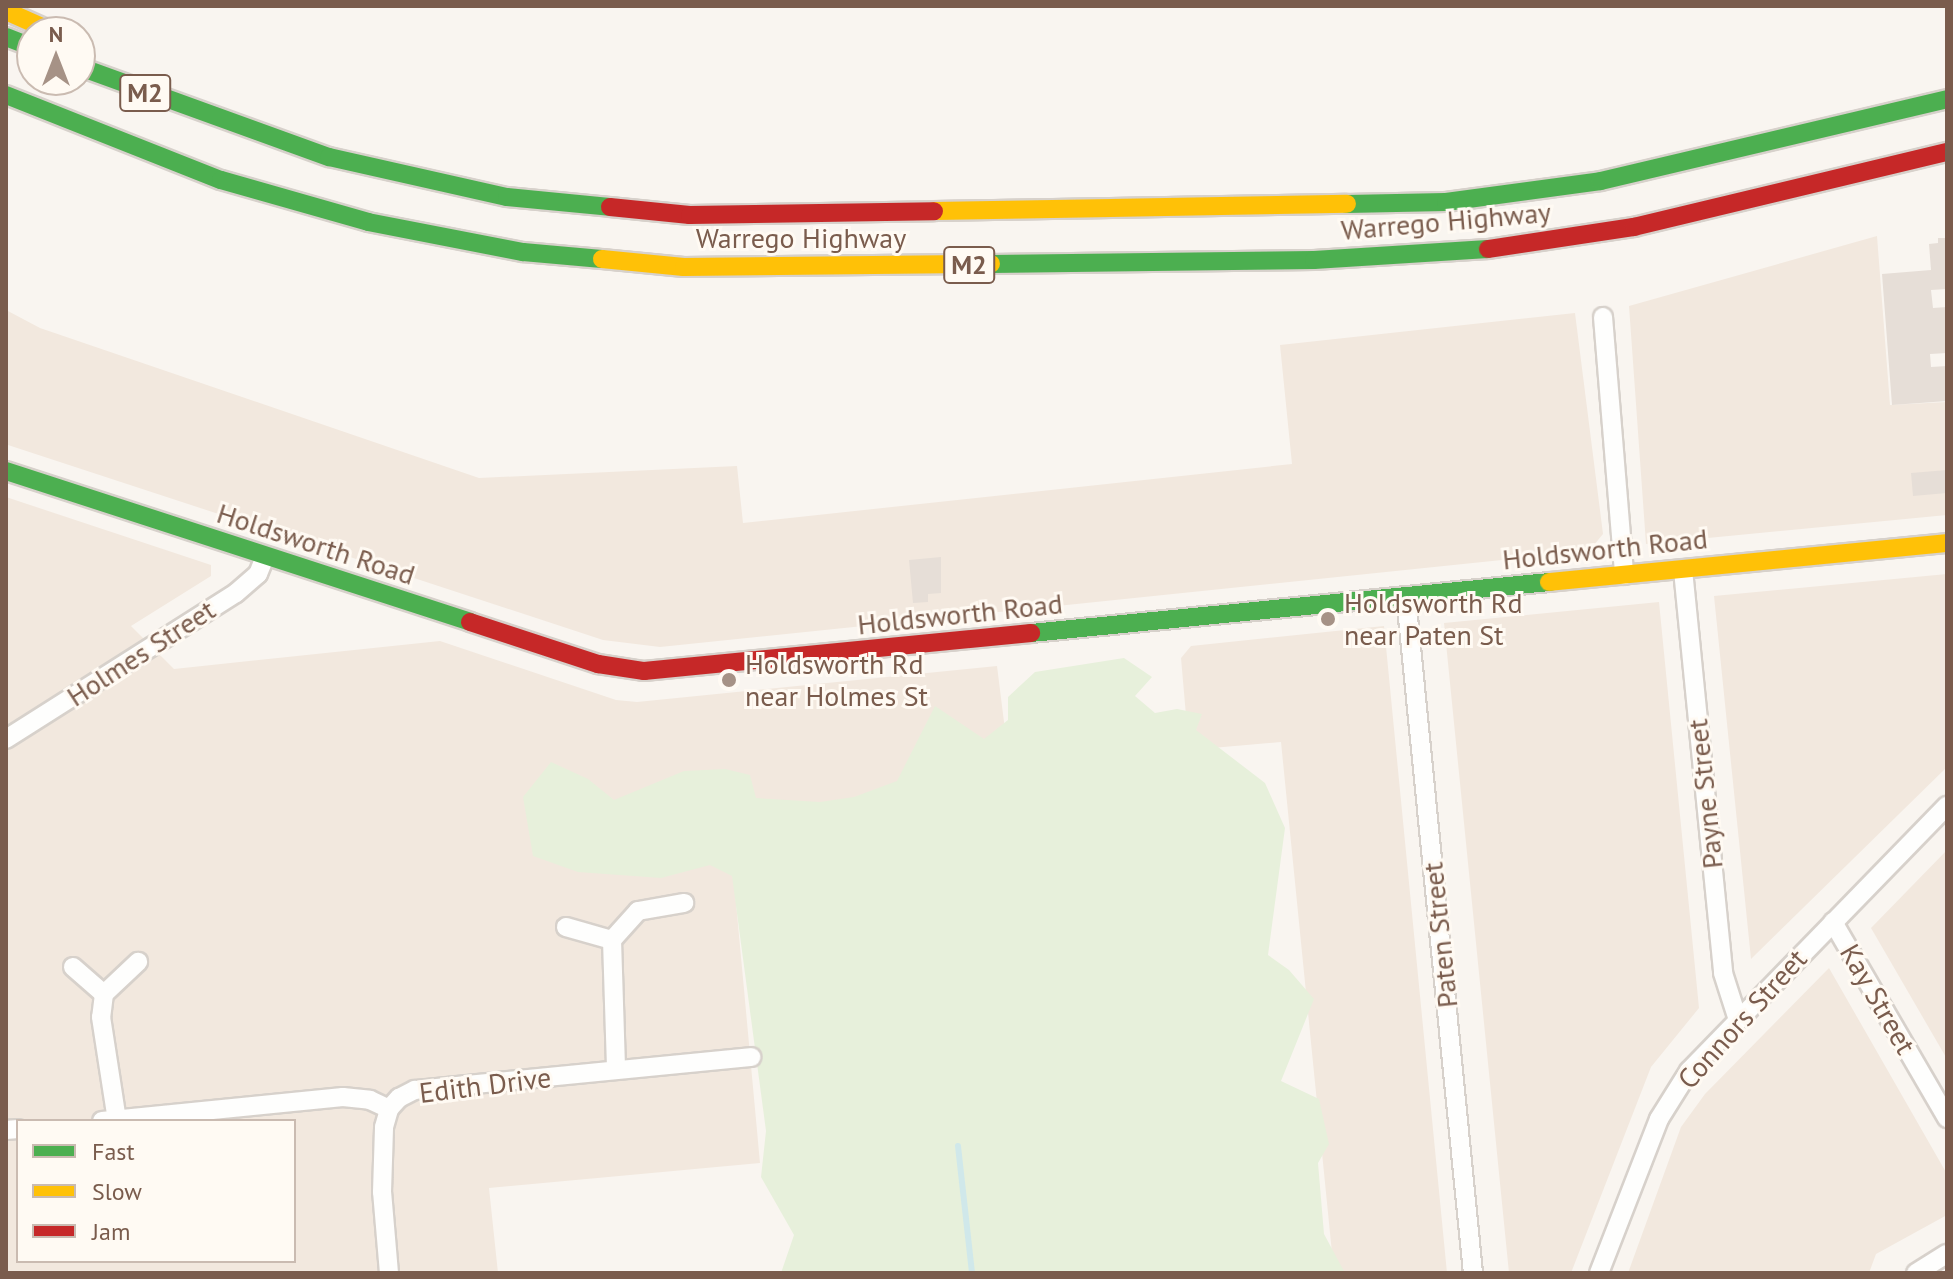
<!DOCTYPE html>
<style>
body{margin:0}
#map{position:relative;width:1953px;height:1279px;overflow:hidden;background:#f9f5f0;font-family:"PT Sans",sans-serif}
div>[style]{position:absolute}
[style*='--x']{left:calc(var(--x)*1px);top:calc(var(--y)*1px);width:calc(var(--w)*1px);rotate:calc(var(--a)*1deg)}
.residential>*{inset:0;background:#f2e8de}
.green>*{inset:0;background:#e7f0db}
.stream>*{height:6px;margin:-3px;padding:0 3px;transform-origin:3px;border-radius:3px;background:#d0e8ea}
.building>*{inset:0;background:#e6ded7}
.roads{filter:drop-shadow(2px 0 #d7d1cb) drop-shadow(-2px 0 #d7d1cb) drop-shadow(0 2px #d7d1cb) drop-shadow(0 -2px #d7d1cb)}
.street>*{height:18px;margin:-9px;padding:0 9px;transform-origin:9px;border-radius:9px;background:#fefefd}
.fast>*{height:18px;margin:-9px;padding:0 9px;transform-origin:9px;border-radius:9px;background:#4caf50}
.slow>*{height:18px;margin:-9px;padding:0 9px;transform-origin:9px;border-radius:9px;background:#ffc107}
.jam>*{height:18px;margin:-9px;padding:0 9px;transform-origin:9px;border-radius:9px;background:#c62828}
.dots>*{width:22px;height:22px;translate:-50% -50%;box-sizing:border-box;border:4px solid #fffaf3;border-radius:50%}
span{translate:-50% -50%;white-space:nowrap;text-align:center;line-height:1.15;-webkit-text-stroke:6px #fffaf3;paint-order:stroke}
.shield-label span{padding:2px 6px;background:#fffaf3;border:2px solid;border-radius:6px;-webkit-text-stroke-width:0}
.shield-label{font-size:26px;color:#7a5c4d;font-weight:700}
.street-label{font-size:28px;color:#7a5c4d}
.poi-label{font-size:28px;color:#7a5c4d}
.left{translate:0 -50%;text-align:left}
.frame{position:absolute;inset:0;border:8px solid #7a5c4d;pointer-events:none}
.legend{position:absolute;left:16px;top:1119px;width:280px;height:144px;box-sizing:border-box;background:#fffaf3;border:2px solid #cabbb1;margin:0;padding:10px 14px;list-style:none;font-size:24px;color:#7a5c4d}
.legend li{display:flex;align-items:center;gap:16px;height:40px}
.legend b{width:40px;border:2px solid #cabbb1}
.north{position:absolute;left:16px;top:16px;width:80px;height:80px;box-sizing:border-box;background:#fffaf3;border:2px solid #cabbb1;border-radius:50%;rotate:0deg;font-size:22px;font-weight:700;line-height:32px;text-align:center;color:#7a5c4d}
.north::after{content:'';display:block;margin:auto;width:28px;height:36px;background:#a69286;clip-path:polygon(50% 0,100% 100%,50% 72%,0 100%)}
</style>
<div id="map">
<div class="residential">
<div style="clip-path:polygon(1877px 236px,1890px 405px,1947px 402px,1947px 515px,1646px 544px,1629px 306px)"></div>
<div style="clip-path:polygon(6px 310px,40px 328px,479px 478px,737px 466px,743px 523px,1292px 464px,1280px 345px,1575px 313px,1603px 534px,1589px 551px,660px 647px,603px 640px,8px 445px)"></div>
<div style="clip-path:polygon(evenodd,6px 497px,211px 565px,211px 576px,131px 626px,174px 669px,440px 641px,616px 700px,637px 702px,997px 666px,1012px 786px,728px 816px,760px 1163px,489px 1188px,498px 1273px,6px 1273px,6px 497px,18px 1121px,294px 1121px,294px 1261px,18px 1261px,18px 1121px)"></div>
<div style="clip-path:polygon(1947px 574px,1947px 767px,1751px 959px,1714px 596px)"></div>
<div style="clip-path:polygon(1659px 602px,1699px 1008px,1651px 1067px,1571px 1273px,1509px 1273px,1444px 623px)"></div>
<div style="clip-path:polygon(1384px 626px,1447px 1273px,1334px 1273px,1281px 742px,1189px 750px,1181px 658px,1191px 646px)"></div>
<div style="clip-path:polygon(1947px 850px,1947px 1059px,1871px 928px)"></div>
<div style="clip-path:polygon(1829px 968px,1947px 1174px,1947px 1215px,1876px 1254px,1869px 1273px,1628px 1273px,1681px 1127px,1705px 1094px)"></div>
</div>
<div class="green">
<div style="clip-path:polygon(1124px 658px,1152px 677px,1135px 696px,1155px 713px,1177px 709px,1202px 714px,1196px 730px,1265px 783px,1285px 828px,1268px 955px,1289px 970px,1314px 999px,1281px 1081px,1319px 1099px,1329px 1144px,1318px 1163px,1324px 1234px,1345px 1273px,781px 1273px,794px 1235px,761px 1177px,766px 1131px,732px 876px,710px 865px,661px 878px,578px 872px,533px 856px,523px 797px,551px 762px,588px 779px,614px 800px,684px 771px,725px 769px,750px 775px,756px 798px,820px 802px,854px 797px,897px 781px,935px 706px,984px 739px,1008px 720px,1008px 697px,1035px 672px)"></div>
</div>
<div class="stream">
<div style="--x:958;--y:1146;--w:128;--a:83.7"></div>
</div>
<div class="building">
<div style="clip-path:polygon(1938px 238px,1947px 238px,1947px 289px,1931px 290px,1933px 308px,1947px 307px,1947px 353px,1930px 354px,1931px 367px,1947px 366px,1947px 401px,1892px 405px,1882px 274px,1931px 270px,1929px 244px,1938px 243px)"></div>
<div style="clip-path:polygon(1947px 470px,1947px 493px,1913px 496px,1911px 473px)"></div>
<div style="clip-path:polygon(941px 557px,941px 593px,928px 594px,928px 602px,913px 603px,909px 560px)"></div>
</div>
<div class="roads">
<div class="street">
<div style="--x:1603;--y:317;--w:259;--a:85.3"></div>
<div style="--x:1683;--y:570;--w:405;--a:84.3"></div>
<div style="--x:1723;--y:973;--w:46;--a:72.3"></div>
<div style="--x:1406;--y:597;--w:679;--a:84.34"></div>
<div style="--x:6;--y:739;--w:272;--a:-32.4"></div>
<div style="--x:236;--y:593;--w:29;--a:-41"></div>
<div style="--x:258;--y:574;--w:18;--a:-68"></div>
<div style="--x:1833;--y:922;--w:227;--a:59.8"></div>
<div style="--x:566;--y:927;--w:48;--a:15.8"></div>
<div style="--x:612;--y:940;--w:130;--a:88.2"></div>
<div style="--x:612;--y:940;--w:39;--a:-48"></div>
<div style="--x:638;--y:911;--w:47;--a:-9.9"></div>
<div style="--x:73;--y:967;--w:41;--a:41.1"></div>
<div style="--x:104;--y:994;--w:47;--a:-43.3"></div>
<div style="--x:104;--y:994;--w:23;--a:97"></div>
<div style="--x:101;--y:1017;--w:104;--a:81.2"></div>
<div style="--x:102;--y:1121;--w:242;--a:-5.7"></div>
<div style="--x:343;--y:1097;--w:27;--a:6"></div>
<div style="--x:370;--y:1100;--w:21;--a:25"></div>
<div style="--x:6;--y:1130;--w:12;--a:-5"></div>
<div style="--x:389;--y:1273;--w:81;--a:-94.9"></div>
<div style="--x:382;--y:1192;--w:65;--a:-88.2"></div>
<div style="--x:384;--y:1127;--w:19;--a:-74"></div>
<div style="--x:389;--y:1109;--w:15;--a:-48"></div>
<div style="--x:399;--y:1098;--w:18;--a:-27"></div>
<div style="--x:415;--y:1090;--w:338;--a:-5.6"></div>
<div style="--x:1599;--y:1273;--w:165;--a:-68.7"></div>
<div style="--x:1659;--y:1119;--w:57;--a:-58"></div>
<div style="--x:1689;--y:1071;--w:370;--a:-45.8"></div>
<div style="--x:1916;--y:1273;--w:36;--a:-32"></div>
</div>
<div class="fast">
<div style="--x:6;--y:37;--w:28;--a:21"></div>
<div style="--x:80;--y:67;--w:265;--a:19.9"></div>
<div style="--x:329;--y:157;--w:182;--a:12.7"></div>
<div style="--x:507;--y:197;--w:103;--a:5.5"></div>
<div style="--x:6;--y:95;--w:231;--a:21.6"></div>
<div style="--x:221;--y:180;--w:153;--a:15.9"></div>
<div style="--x:368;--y:222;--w:158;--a:11"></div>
<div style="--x:523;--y:252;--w:79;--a:5.1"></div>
<div style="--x:1347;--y:204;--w:99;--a:-1.2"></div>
<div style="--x:1446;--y:202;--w:156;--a:-7.7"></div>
<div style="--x:1601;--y:181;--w:356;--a:-13.3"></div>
<div style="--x:991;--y:264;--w:323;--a:-0.7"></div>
<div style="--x:1314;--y:260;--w:174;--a:-3.6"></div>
<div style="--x:6;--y:471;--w:488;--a:18"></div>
<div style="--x:1031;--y:633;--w:521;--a:-5.62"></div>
</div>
<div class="slow">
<div style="--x:6;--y:11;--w:51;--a:24.1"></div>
<div style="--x:934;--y:211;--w:413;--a:-1"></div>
<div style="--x:602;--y:259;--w:82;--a:5.6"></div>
<div style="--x:684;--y:267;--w:307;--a:-0.6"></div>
<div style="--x:1549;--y:582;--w:400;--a:-5.6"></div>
</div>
<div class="jam">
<div style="--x:610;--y:207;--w:80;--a:5.7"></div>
<div style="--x:690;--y:215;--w:244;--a:-0.9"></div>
<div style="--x:1488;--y:249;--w:148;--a:-8.6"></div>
<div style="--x:1634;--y:227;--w:322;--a:-13.5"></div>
<div style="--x:470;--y:622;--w:135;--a:18.2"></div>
<div style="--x:598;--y:664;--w:47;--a:8.7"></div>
<div style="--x:644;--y:671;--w:389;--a:-5.6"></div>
</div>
</div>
<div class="dots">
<div style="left:1328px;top:619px;background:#a69286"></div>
<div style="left:729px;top:680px;background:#a69286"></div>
</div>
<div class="shield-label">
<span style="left:145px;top:93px">M2</span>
<span style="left:969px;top:265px">M2</span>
</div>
<div class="street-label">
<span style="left:1446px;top:221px;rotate:-5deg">Warrego Highway</span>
<span style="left:801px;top:238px">Warrego Highway</span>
<span style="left:316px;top:544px;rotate:18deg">Holdsworth Road</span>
<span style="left:1605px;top:549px;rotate:-6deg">Holdsworth Road</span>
<span style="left:960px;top:614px;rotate:-6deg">Holdsworth Road</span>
<span style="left:141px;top:653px;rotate:-33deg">Holmes Street</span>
<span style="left:1705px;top:794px;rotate:-96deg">Payne Street</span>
<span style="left:1440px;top:935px;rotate:-96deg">Paten Street</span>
<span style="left:1878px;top:999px;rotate:60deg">Kay Street</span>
<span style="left:1742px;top:1019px;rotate:-48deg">Connors Street</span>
<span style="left:485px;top:1085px;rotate:-7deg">Edith Drive</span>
</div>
<div class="poi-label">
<span class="left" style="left:1344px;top:619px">Holdsworth Rd<br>near Paten St</span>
<span class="left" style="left:745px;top:680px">Holdsworth Rd<br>near Holmes St</span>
</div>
<div class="frame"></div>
<ul class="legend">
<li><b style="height:10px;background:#4caf50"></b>Fast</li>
<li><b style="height:10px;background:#ffc107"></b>Slow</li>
<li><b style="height:10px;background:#c62828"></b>Jam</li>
</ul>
<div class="north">N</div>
</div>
